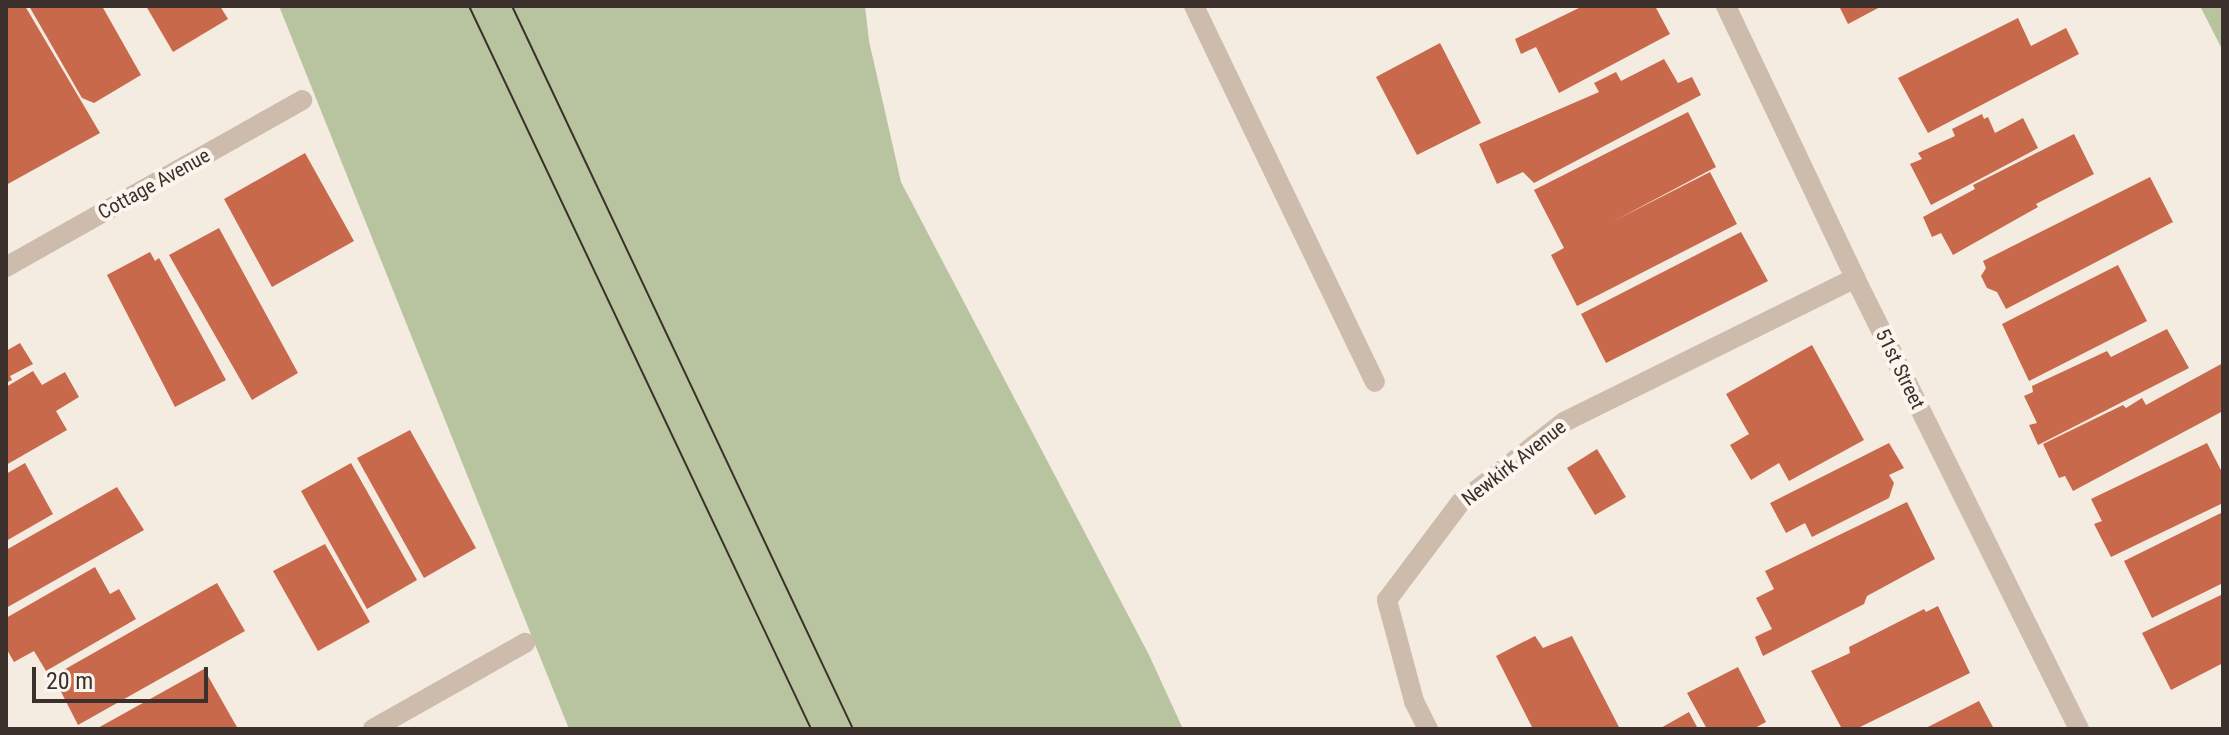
<!DOCTYPE html>
<style>
body{margin:0}
#map{position:relative;width:2229px;height:735px;overflow:hidden;background:#f4ebe1;font-family:"Roboto Condensed",sans-serif}
div>[style]{position:absolute}
[style*='--x']{left:calc(var(--x)*1px);top:calc(var(--y)*1px);width:calc(var(--w)*1px);rotate:calc(var(--a)*1deg)}
.green>*{inset:0;background:#b8c4a0}
.building>*{inset:0;background:#c8694b}
.service>*{height:20px;margin:-10px;padding:0 10px;transform-origin:10px;border-radius:10px;background:#cdbbac}
.minor>*{height:20px;margin:-10px;padding:0 10px;transform-origin:10px;border-radius:10px;background:#cdbbac}
.tertiary>*{height:20px;margin:-10px;padding:0 10px;transform-origin:10px;border-radius:10px;background:#cdbbac}
.tram>*{height:2px;margin:-1px;padding:0 1px;transform-origin:1px;border-radius:1px;background:#3b302b}
span{translate:-50% -50%;white-space:nowrap;text-align:center;line-height:1.15;-webkit-text-stroke:8px #fbf5ee;paint-order:stroke}
.street-label{font-size:20px;color:#3b302b}
.frame{position:absolute;inset:0;border:8px solid #3b302b;pointer-events:none}
.scale{position:absolute;left:32px;top:667px;width:176px;height:36px;box-sizing:border-box;border:4px solid #3b302b;border-top:0;padding-left:10px;font-size:24px;line-height:28px;white-space:nowrap;color:#3b302b;-webkit-text-stroke:6px #fbf5ee;paint-order:stroke}
</style>
<div id="map">
<div class="green">
<div style="clip-path:polygon(279px 6px,865px 6px,869px 41px,901px 182px,1149px 655px,1183px 729px,569px 729px)"></div>
<div style="clip-path:polygon(2200px 6px,2223px 6px,2223px 51px)"></div>
</div>
<div class="building">
<div style="clip-path:polygon(25px 6px,100px 133px,6px 185px,6px 7px)"></div>
<div style="clip-path:polygon(29px 6px,102px 6px,141px 75px,94px 103px,82px 98px)"></div>
<div style="clip-path:polygon(146px 6px,220px 6px,228px 19px,173px 52px)"></div>
<div style="clip-path:polygon(1583px 6px,1655px 6px,1670px 34px,1559px 93px,1536px 47px,1521px 54px,1515px 39px)"></div>
<div style="clip-path:polygon(1839px 6px,1882px 6px,1848px 24px)"></div>
<div style="clip-path:polygon(2018px 18px,2031px 46px,2066px 28px,2079px 54px,1928px 133px,1898px 78px)"></div>
<div style="clip-path:polygon(1440px 43px,1481px 123px,1417px 155px,1376px 77px)"></div>
<div style="clip-path:polygon(1664px 59px,1678px 83px,1692px 77px,1701px 95px,1534px 183px,1523px 172px,1497px 184px,1479px 144px,1599px 92px,1594px 83px,1616px 72px,1621px 81px)"></div>
<div style="clip-path:polygon(1688px 112px,1716px 167px,1612px 222px,1710px 172px,1737px 224px,1577px 306px,1551px 255px,1564px 248px,1534px 190px)"></div>
<div style="clip-path:polygon(1982px 114px,1984px 119px,1988px 117px,1995px 133px,2023px 118px,2038px 148px,1931px 205px,1910px 164px,1922px 159px,1918px 153px,1955px 136px,1952px 129px)"></div>
<div style="clip-path:polygon(2074px 134px,2094px 174px,2036px 204px,2038px 207px,1953px 255px,1941px 233px,1932px 237px,1923px 217px,1975px 189px,1973px 185px)"></div>
<div style="clip-path:polygon(305px 153px,354px 241px,272px 287px,224px 199px)"></div>
<div style="clip-path:polygon(2150px 177px,2173px 222px,2006px 309px,1997px 292px,1987px 288px,1981px 276px,1986px 268px,1983px 261px)"></div>
<div style="clip-path:polygon(219px 228px,298px 373px,252px 400px,169px 255px)"></div>
<div style="clip-path:polygon(1741px 232px,1768px 281px,1606px 363px,1581px 314px)"></div>
<div style="clip-path:polygon(150px 252px,155px 261px,159px 258px,226px 380px,175px 407px,107px 275px)"></div>
<div style="clip-path:polygon(2118px 265px,2147px 321px,2029px 381px,2002px 324px)"></div>
<div style="clip-path:polygon(2167px 329px,2189px 368px,2038px 445px,2029px 425px,2037px 423px,2024px 396px,2033px 392px,2032px 386px,2107px 351px,2111px 357px)"></div>
<div style="clip-path:polygon(20px 343px,33px 364px,10px 376px,12px 380px,6px 383px,6px 351px)"></div>
<div style="clip-path:polygon(1812px 345px,1864px 440px,1789px 481px,1779px 463px,1751px 480px,1730px 445px,1749px 434px,1726px 394px)"></div>
<div style="clip-path:polygon(2223px 363px,2223px 411px,2073px 491px,2065px 476px,2059px 478px,2043px 444px,2123px 405px,2126px 408px,2142px 398px,2146px 405px)"></div>
<div style="clip-path:polygon(33px 371px,42px 385px,65px 372px,79px 397px,56px 411px,67px 430px,6px 465px,6px 387px)"></div>
<div style="clip-path:polygon(410px 430px,476px 548px,424px 578px,357px 458px)"></div>
<div style="clip-path:polygon(1889px 443px,1904px 468px,1889px 475px,1894px 483px,1889px 498px,1812px 537px,1805px 523px,1786px 533px,1770px 503px)"></div>
<div style="clip-path:polygon(2207px 443px,2223px 474px,2223px 503px,2111px 557px,2094px 524px,2102px 521px,2091px 499px)"></div>
<div style="clip-path:polygon(1597px 449px,1626px 497px,1595px 515px,1567px 468px)"></div>
<div style="clip-path:polygon(25px 463px,53px 514px,6px 541px,6px 474px)"></div>
<div style="clip-path:polygon(351px 463px,417px 580px,367px 609px,301px 491px)"></div>
<div style="clip-path:polygon(117px 487px,144px 530px,6px 608px,6px 550px)"></div>
<div style="clip-path:polygon(1907px 502px,1935px 559px,1867px 596px,1864px 604px,1763px 656px,1755px 637px,1772px 629px,1756px 598px,1774px 589px,1765px 571px)"></div>
<div style="clip-path:polygon(2223px 512px,2223px 583px,2152px 618px,2124px 561px)"></div>
<div style="clip-path:polygon(325px 544px,370px 622px,318px 651px,273px 571px)"></div>
<div style="clip-path:polygon(95px 567px,110px 594px,119px 589px,136px 619px,46px 671px,34px 651px,14px 662px,6px 648px,6px 618px)"></div>
<div style="clip-path:polygon(217px 583px,245px 631px,78px 725px,53px 676px)"></div>
<div style="clip-path:polygon(2223px 594px,2223px 663px,2171px 690px,2142px 633px)"></div>
<div style="clip-path:polygon(1938px 606px,1970px 673px,1856px 729px,1842px 729px,1811px 671px,1850px 653px,1849px 647px,1924px 609px,1926px 612px)"></div>
<div style="clip-path:polygon(1535px 636px,1543px 648px,1572px 636px,1620px 729px,1533px 729px,1496px 656px)"></div>
<div style="clip-path:polygon(1738px 667px,1766px 722px,1753px 729px,1707px 729px,1687px 693px)"></div>
<div style="clip-path:polygon(204px 669px,238px 729px,96px 729px)"></div>
<div style="clip-path:polygon(1979px 701px,1994px 729px,1924px 729px)"></div>
<div style="clip-path:polygon(1689px 712px,1698px 729px,1659px 729px)"></div>
</div>
<div class="service">
<div style="--x:1194;--y:6;--w:417;--a:64.3"></div>
</div>
<div class="minor">
<div style="--x:6;--y:267;--w:340;--a:-29.4"></div>
<div style="--x:373;--y:729;--w:175;--a:-29.5"></div>
<div style="--x:1428;--y:729;--w:31;--a:-117"></div>
<div style="--x:1414;--y:701;--w:105;--a:-105"></div>
<div style="--x:1387;--y:600;--w:121;--a:-53"></div>
<div style="--x:1460;--y:503;--w:132;--a:-37.9"></div>
<div style="--x:1564;--y:422;--w:325;--a:-26.3"></div>
</div>
<div class="tertiary">
<div style="--x:1726;--y:6;--w:301;--a:64.6"></div>
<div style="--x:1855;--y:278;--w:504;--a:63.59"></div>
</div>
<div class="tram">
<div style="--x:469;--y:6;--w:800;--a:64.68"></div>
<div style="--x:512;--y:6;--w:799;--a:64.75"></div>
</div>
<div class="street-label">
<span style="left:154px;top:184px;rotate:-29deg">Cottage Avenue</span>
<span style="left:1900px;top:369px;rotate:64deg">51st Street</span>
<span style="left:1514px;top:463px;rotate:-38deg">Newkirk Avenue</span>
</div>
<div class="frame"></div>
<div class="scale">20 m</div>
</div>
